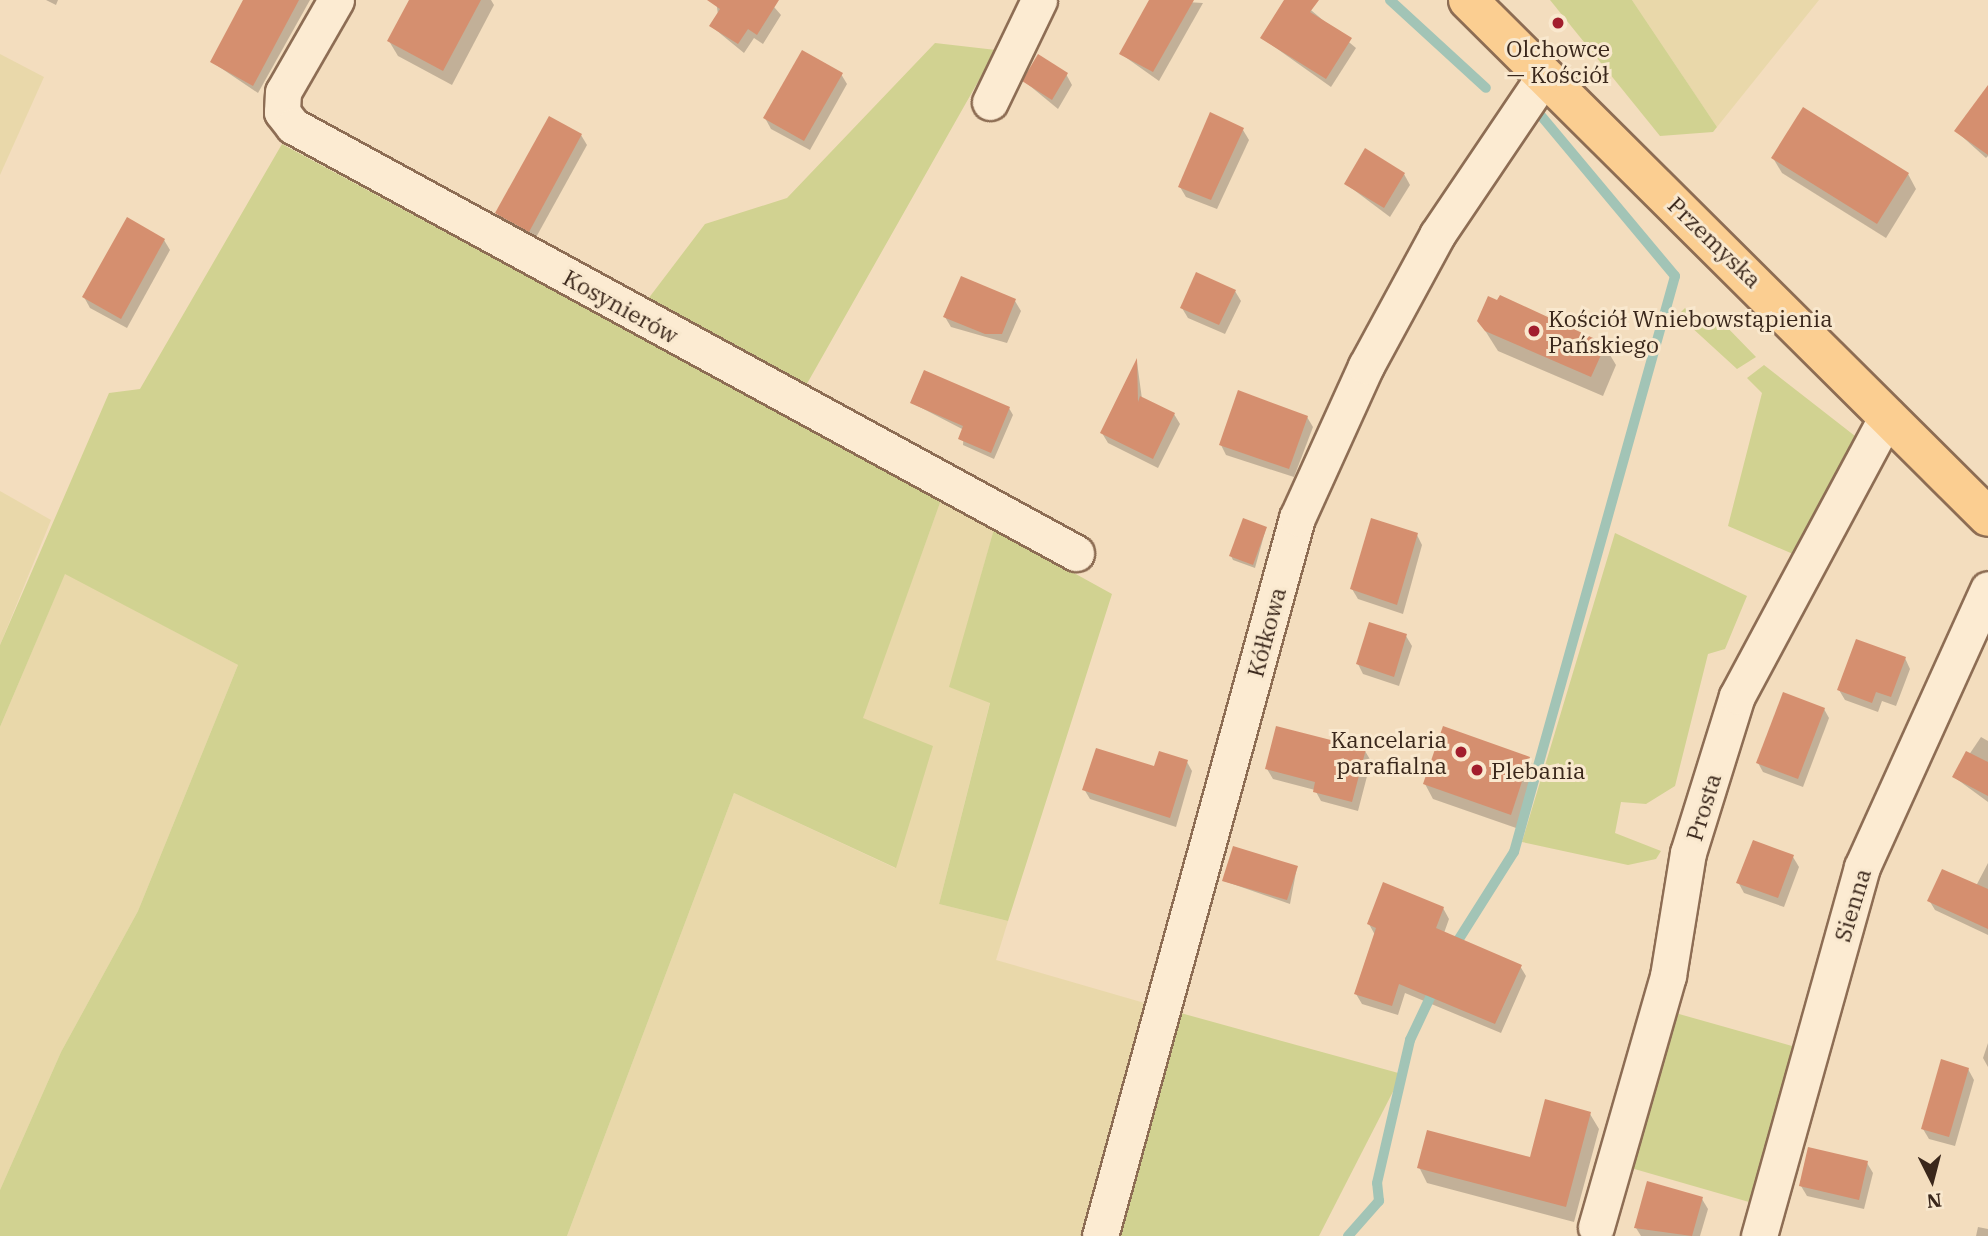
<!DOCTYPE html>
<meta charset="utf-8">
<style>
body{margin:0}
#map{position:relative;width:1988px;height:1236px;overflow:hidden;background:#f3ddbe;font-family:"IBM Plex Serif",serif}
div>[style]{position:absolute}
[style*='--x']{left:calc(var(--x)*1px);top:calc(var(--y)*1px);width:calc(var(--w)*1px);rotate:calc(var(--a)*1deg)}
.farmland>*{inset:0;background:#e9d8aa}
.green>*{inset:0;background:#d1d291}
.shadow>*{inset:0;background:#0003}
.stream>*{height:10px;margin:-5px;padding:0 5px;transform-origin:5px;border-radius:5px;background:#a2c4b6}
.building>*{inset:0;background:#d58f6f}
.roads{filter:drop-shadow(2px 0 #8d6d54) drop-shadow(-2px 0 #8d6d54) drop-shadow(0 2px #8d6d54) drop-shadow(0 -2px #8d6d54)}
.minor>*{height:35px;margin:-17.5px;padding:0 17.5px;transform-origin:17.5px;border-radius:17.5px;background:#fcebd2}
.primary>*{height:38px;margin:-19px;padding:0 19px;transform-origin:19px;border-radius:19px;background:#fbce91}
.dots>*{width:19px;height:19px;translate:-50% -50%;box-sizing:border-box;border:4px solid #f9e8ce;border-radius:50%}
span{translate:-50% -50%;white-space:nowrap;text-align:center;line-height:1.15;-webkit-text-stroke:6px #f9e8ce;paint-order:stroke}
.poi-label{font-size:23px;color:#3a271b}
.left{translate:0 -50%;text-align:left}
.right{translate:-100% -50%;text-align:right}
.street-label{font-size:23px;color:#3a271b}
.north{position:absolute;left:1897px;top:1145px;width:70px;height:70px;-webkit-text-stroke:5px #f9e8ce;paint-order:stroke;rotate:174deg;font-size:19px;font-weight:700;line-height:28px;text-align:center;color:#3a271b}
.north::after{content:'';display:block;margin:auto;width:24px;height:32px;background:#3a271b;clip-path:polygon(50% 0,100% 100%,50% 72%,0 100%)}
</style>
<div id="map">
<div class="farmland">
<div style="clip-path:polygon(1632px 0,1819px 0,1717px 127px)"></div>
<div style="clip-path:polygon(0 54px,44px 77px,0 175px)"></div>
<div style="clip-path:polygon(0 491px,51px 520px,0 645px)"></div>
<div style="clip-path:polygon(941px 500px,994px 529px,950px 687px,990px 702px,939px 904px,1008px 921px,996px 960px,1148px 1004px,1081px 1236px,567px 1236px,734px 793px,895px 868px,862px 718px)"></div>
<div style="clip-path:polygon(65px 573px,238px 665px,138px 911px,61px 1052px,0 1190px,0 727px)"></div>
</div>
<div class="green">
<div style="clip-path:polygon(1550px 0,1632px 0,1717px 127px,1713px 132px,1660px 136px)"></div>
<div style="clip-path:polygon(935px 43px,996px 50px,804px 389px,645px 303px,705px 224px,787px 198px)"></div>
<div style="clip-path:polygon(282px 144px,941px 500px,863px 718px,933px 746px,896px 868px,734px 793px,567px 1236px,0 1236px,0 1190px,61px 1052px,138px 911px,238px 665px,65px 574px,0 727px,0 645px,109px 393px,140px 389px)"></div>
<div style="clip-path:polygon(1685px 308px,1709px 328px,1721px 321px,1756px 357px,1737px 369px,1678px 315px)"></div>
<div style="clip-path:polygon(1764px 365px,1855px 436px,1793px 554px,1728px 526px,1762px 393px,1747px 378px)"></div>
<div style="clip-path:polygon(994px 529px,1112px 594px,1008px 921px,939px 904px,990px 703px,949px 687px)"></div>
<div style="clip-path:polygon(1615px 533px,1747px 596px,1725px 649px,1708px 654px,1675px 786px,1646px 804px,1621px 802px,1615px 833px,1661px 851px,1656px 859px,1628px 865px,1522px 842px)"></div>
<div style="clip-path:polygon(1177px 1012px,1402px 1074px,1319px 1236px,1116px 1236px)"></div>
<div style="clip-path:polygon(1672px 1012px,1799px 1048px,1756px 1204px,1631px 1168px)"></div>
</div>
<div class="shadow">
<div style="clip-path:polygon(46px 0,58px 0,56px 5px)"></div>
<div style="clip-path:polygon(244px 0,310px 0,258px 93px,212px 62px)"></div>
<div style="clip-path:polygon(411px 0,491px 0,494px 5px,452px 85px,398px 56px,389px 41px)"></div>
<div style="clip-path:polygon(716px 0,768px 0,781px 15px,763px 44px,754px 38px,744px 53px,711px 26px,718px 15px)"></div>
<div style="clip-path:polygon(1152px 0,1203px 3px,1159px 81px,1121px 54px)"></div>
<div style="clip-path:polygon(1286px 0,1299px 0,1356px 48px,1331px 87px,1262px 38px)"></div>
<div style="clip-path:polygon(841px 74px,847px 84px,810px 150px,771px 129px,765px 118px)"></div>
<div style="clip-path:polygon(1066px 74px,1072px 85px,1058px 109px,1024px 81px)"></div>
<div style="clip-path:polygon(1988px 88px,1988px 156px,1986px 158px,1956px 131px)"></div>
<div style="clip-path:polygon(1243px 130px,1249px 140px,1217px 209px,1186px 197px,1180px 187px)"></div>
<div style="clip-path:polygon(581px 135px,587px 145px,534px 241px,503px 224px,497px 213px)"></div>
<div style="clip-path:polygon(1773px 158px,1908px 174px,1916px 189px,1886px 238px,1782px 173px)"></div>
<div style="clip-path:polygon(1404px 174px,1410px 185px,1390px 217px,1346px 184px)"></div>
<div style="clip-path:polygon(164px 240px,170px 250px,127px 328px,90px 308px,84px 297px)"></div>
<div style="clip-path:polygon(1235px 291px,1241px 301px,1225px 334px,1188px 318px,1182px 308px)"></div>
<div style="clip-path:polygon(1015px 301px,1021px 311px,1007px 343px,951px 327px,945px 317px)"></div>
<div style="clip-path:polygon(1479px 321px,1604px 345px,1616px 365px,1603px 396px,1498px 351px)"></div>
<div style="clip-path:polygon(1137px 362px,1142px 399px,1174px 414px,1180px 424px,1158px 468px,1108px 443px,1102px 433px)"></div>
<div style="clip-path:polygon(912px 403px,1009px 408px,1013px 415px,994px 459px,963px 445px,964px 430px)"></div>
<div style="clip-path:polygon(1307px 417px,1313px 427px,1294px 477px,1226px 455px,1221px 445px)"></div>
<div style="clip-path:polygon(1266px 528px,1255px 568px,1233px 560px,1231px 556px)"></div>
<div style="clip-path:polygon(1417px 535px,1422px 545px,1403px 614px,1358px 599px,1352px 589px)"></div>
<div style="clip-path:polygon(1406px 636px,1412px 646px,1399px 686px,1363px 674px,1358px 664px)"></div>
<div style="clip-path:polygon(1905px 658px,1910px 669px,1896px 706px,1882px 701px,1878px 712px,1845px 700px,1839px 690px)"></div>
<div style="clip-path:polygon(1824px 709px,1829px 718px,1803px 787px,1763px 772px,1758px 763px)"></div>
<div style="clip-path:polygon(1981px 737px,1988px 741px,1988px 802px,1954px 777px)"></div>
<div style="clip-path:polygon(1365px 751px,1371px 761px,1358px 811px,1321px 801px,1315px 790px,1273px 779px,1267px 769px)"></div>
<div style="clip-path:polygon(1529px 758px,1538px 774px,1519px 829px,1433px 799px,1425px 784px)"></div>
<div style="clip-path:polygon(1187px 762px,1192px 771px,1176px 827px,1090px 799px,1084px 789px)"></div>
<div style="clip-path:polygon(1793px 857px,1799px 867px,1784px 907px,1744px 893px,1738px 882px)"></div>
<div style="clip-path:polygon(1988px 863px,1988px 935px,1935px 910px,1929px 900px,1976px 886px)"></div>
<div style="clip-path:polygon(1297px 867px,1290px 904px,1224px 881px)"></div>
<div style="clip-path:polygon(1443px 908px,1449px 919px,1444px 933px,1520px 966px,1526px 976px,1501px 1033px,1405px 993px,1398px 1015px,1362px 1004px,1356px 994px,1375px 935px,1369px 924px)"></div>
<div style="clip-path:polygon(1988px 1043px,1988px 1067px,1983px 1058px)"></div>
<div style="clip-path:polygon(1968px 1069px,1974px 1080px,1955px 1146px,1929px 1139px,1923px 1129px)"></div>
<div style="clip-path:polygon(1590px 1114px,1599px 1129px,1574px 1222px,1427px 1183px,1419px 1167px,1531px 1159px)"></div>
<div style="clip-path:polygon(1867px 1163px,1873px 1173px,1864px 1209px,1807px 1196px,1801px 1186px)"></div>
<div style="clip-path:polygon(1702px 1199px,1708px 1209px,1700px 1236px,1641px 1236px,1636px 1228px)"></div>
<div style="clip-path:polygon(1978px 1227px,1988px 1229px,1988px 1236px,1976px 1236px)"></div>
</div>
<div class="stream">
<div style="--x:1390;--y:0;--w:130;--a:42.5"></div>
<div style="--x:1452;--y:950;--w:116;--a:-57.7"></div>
<div style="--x:1514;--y:852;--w:598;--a:-74.38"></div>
<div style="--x:1675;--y:276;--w:209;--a:-129.9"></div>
<div style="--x:1348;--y:1236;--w:47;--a:-48.5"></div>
<div style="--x:1379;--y:1201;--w:18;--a:-96"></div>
<div style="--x:1377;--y:1183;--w:147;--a:-77"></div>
<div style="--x:1410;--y:1040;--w:59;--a:-64.7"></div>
</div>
<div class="building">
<div style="clip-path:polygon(243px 0,299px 0,253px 86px,210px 62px)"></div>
<div style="clip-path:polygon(409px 0,481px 0,443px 71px,387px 41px)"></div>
<div style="clip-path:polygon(707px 0,779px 0,757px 35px,748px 29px,738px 44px,709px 26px,720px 9px)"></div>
<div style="clip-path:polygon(1149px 0,1194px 0,1153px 72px,1119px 54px)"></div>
<div style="clip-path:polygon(1284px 0,1319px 0,1310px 12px,1352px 38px,1326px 79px,1260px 38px)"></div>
<div style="clip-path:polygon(802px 50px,843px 73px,804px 141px,763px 118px)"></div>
<div style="clip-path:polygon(1038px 54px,1068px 73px,1052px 100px,1022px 81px)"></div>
<div style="clip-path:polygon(1988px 85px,1988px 155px,1954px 131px)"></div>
<div style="clip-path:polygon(1803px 107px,1909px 173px,1877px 224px,1771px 158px)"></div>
<div style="clip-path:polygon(1210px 112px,1244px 128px,1211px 200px,1178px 187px)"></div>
<div style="clip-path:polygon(549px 116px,582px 134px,529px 232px,495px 213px)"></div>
<div style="clip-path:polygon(1365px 148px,1405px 173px,1384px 208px,1344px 184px)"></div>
<div style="clip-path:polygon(127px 217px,165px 239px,121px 319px,82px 297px)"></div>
<div style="clip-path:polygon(1196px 272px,1236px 290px,1219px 325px,1180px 308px)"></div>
<div style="clip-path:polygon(961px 276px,1016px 299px,1002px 334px,985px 334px,943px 317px)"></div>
<div style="clip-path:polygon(1500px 295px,1606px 344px,1591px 377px,1485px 331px,1477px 321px,1488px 296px,1497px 300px)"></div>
<div style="clip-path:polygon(1137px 358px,1138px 402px,1140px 396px,1175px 413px,1153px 459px,1100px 433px)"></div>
<div style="clip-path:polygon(924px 370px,1010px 407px,991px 453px,958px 439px,963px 426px,910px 403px)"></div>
<div style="clip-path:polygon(1238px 390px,1308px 416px,1289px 469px,1219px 445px)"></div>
<div style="clip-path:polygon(1243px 518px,1267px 527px,1253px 565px,1229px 556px)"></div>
<div style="clip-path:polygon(1371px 518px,1418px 533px,1397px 605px,1350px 589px)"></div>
<div style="clip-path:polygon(1369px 622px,1407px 634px,1394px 677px,1356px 664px)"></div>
<div style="clip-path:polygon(1856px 639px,1906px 657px,1891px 697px,1876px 692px,1872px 703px,1837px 690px)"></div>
<div style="clip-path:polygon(1783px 692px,1825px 708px,1798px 779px,1756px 763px)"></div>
<div style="clip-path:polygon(1276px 726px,1366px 749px,1352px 802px,1313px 792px,1315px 782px,1265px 769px)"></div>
<div style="clip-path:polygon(1443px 726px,1530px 757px,1511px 815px,1423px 784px)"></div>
<div style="clip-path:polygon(1096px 748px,1154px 766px,1159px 751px,1188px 760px,1170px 818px,1082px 790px)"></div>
<div style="clip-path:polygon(1966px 751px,1988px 762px,1988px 796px,1952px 777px)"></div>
<div style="clip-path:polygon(1753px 840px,1794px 855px,1778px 898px,1736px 883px)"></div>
<div style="clip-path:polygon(1233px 846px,1298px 866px,1287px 900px,1222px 881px)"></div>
<div style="clip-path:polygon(1942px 869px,1988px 889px,1988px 929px,1927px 901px)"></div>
<div style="clip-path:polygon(1383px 882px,1444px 907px,1436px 928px,1522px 965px,1495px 1024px,1399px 984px,1392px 1006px,1354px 994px,1376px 928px,1367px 924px)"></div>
<div style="clip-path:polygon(1941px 1059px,1969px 1068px,1949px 1137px,1921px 1129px)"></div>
<div style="clip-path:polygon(1545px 1099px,1591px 1112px,1566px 1207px,1417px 1168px,1427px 1130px,1530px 1157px)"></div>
<div style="clip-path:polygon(1808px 1147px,1868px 1161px,1859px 1200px,1799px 1186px)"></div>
<div style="clip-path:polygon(1647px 1181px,1703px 1197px,1692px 1236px,1634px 1228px)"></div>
</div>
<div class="roads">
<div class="minor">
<div style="--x:336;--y:0;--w:106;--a:119.9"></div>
<div style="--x:283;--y:92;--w:20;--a:93"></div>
<div style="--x:282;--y:112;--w:18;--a:52"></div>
<div style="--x:293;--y:126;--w:892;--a:28.61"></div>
<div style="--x:990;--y:102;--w:113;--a:-64.3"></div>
<div style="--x:1596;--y:1227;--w:261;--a:-74"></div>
<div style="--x:1668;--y:976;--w:125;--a:-80.8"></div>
<div style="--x:1688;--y:853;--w:164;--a:-72.7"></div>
<div style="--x:1737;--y:696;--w:318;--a:-61.8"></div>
<div style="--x:1100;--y:1236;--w:745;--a:-74.66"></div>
<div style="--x:1297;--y:518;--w:167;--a:-65.6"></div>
<div style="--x:1366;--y:366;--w:149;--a:-61.5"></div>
<div style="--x:1437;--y:235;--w:193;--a:-56"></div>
<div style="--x:1759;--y:1236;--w:383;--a:-74.4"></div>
<div style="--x:1862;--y:867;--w:305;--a:-65.6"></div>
</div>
<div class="primary">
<div style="--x:1468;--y:0;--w:733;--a:44.83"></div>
</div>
</div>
<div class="dots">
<div style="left:1558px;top:23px;background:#a21e2d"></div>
<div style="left:1534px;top:331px;background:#a21e2d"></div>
<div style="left:1461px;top:752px;background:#a21e2d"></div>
<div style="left:1477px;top:770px;background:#a21e2d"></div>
</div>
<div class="poi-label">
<span style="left:1558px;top:61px">Olchowce<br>— Kościół</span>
<span class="left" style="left:1548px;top:331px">Kościół Wniebowstąpienia<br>Pańskiego</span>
<span class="right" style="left:1447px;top:752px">Kancelaria<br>parafialna</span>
<span class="left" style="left:1491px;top:770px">Plebania</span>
</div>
<div class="street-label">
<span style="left:1715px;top:242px;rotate:44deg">Przemyska</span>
<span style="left:621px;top:306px;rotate:29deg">Kosynierów</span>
<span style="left:1266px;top:632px;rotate:-75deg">Kółkowa</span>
<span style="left:1703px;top:807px;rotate:-73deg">Prosta</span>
<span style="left:1852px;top:905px;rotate:-73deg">Sienna</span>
</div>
<div class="north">N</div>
</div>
